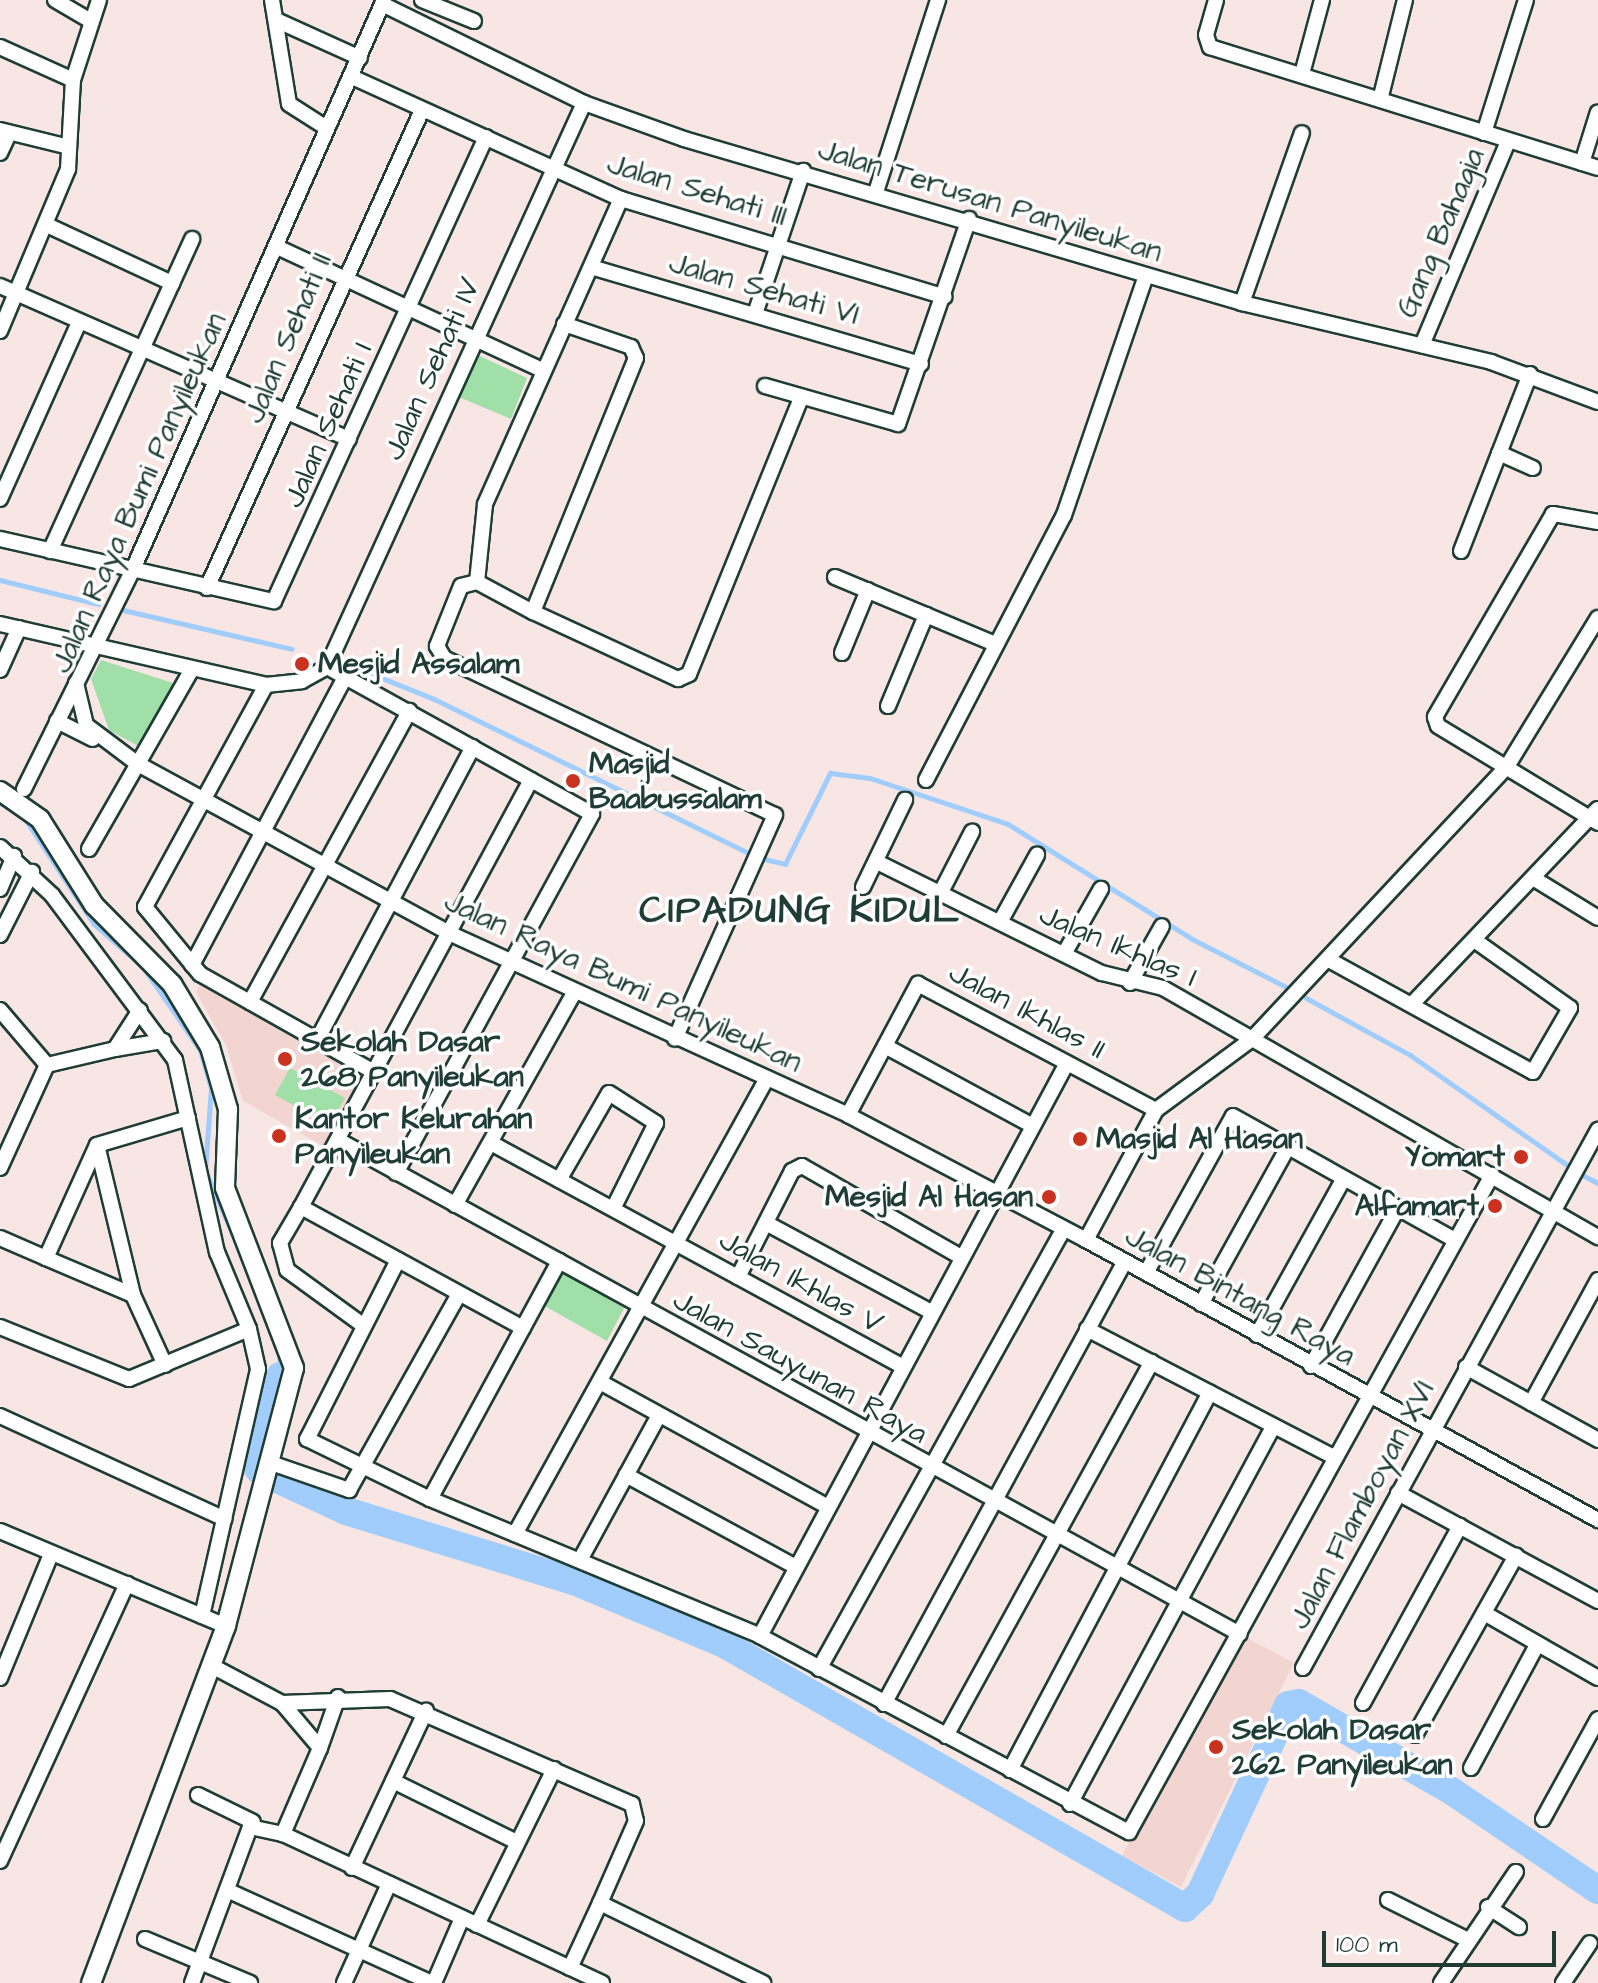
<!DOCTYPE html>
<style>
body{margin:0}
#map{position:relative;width:1598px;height:1983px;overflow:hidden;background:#f7e6e4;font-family:"Architects Daughter",sans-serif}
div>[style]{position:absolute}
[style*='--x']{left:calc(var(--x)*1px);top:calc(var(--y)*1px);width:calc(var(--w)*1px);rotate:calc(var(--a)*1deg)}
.built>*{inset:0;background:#f2d4d1}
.green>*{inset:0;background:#a0e0a8}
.stream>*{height:5px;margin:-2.5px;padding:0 2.5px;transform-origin:2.5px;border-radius:2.5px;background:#a0cdfb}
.river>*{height:28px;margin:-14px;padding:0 14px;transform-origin:14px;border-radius:14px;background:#a0cdfb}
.roads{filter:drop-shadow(2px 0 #1f3d34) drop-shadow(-2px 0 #1f3d34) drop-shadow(0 2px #1f3d34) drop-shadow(0 -2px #1f3d34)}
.minor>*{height:14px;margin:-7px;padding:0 7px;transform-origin:7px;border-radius:7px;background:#fff}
.tertiary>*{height:18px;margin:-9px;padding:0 9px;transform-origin:9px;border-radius:9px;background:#fff}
.dots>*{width:22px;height:22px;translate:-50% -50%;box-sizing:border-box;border:4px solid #fff;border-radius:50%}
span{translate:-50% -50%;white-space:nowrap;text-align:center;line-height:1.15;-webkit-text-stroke:7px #fff;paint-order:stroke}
.street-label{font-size:30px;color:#1f3d34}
.poi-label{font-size:30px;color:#1f3d34;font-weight:700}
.left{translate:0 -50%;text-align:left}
.right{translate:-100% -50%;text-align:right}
.district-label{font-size:38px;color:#1f3d34;font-weight:700;letter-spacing:2px}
.scale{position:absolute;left:1322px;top:1931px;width:234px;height:36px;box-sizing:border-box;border:4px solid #1f3d34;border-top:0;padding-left:10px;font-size:24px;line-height:28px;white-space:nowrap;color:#1f3d34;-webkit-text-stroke:6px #fff;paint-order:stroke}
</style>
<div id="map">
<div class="built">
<div style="clip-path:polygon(200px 984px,366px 1073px,325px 1147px,243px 1101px,226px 1045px,196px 992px)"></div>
<div style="clip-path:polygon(1240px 1634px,1294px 1663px,1181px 1887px,1122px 1856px)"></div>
</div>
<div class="green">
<div style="clip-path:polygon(471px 352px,527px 378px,511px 419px,454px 395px)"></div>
<div style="clip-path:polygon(101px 660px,176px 684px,140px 747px,109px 730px,91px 679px)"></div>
<div style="clip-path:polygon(290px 1068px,345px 1098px,330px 1125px,275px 1095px)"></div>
<div style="clip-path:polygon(559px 1270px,624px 1308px,607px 1341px,541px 1304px)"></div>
</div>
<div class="stream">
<div style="--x:0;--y:580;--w:101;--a:13.8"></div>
<div style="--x:123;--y:610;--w:173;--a:13"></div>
<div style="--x:342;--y:662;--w:99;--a:21.9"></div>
<div style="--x:434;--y:699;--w:357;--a:26.1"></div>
<div style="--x:0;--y:803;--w:13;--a:29"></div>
<div style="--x:23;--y:816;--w:129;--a:56.7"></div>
<div style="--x:94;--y:924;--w:65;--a:41.3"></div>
<div style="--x:143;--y:967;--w:101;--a:55.5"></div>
<div style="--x:200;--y:1050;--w:40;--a:74"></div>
<div style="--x:211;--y:1088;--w:82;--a:94.2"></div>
<div style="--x:205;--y:1170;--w:97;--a:66.9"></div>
<div style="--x:760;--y:858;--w:26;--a:13"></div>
<div style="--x:785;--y:864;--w:102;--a:-63.7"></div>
<div style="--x:830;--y:773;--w:40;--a:7.1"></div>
<div style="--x:870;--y:778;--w:145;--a:18.4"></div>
<div style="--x:1008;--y:824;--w:217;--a:32"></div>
<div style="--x:1192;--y:939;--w:110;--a:27"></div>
<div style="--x:1306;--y:998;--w:119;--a:28.7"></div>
<div style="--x:1410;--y:1055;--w:192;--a:35"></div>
<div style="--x:1582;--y:1175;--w:18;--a:27"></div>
<div style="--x:279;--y:1349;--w:27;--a:88"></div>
</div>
<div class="river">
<div style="--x:280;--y:1376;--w:90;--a:107.4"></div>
<div style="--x:253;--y:1462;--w:11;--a:52"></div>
<div style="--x:260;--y:1471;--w:95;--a:24.9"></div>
<div style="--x:346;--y:1511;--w:239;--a:17.1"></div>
<div style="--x:574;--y:1581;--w:165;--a:22.8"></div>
<div style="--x:726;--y:1645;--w:529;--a:29.81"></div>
<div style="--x:1185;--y:1908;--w:21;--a:-43"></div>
<div style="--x:1200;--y:1894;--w:208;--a:-65"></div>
<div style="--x:1288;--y:1705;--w:11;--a:-10"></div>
<div style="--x:1299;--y:1703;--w:178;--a:30"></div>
<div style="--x:1453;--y:1792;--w:175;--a:34.1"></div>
</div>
<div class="roads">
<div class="minor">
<div style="--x:55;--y:0;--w:42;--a:30.3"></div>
<div style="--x:272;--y:0;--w:105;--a:80.7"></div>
<div style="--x:289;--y:104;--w:43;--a:32.6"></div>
<div style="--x:422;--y:0;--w:56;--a:22"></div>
<div style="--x:1216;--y:0;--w:36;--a:106"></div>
<div style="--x:1206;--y:35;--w:13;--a:72"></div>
<div style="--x:1210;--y:47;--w:406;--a:17.3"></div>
<div style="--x:382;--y:4;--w:225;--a:26.1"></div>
<div style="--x:584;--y:103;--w:106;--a:19.8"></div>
<div style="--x:684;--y:139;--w:582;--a:16.38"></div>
<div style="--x:1242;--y:303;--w:256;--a:13.3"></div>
<div style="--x:1491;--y:362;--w:114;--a:20.5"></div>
<div style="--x:276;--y:20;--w:92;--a:24.3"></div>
<div style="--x:0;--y:47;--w:80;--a:24.3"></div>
<div style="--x:1302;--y:74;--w:77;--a:-74.9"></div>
<div style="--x:352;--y:77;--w:295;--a:24.4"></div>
<div style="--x:621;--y:199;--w:338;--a:16.8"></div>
<div style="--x:1381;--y:96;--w:99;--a:-76"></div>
<div style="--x:0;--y:130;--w:67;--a:13.8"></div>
<div style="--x:1484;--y:133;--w:139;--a:-72.5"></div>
<div style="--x:0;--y:153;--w:21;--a:-65"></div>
<div style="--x:1582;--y:163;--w:53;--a:-72.6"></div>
<div style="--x:876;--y:192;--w:202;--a:-72.1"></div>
<div style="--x:47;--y:225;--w:138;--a:24.9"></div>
<div style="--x:277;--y:247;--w:292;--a:24.9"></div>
<div style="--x:591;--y:267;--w:344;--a:16.4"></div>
<div style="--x:0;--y:286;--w:381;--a:23.7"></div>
<div style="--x:1242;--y:303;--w:180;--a:-70.6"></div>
<div style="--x:756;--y:311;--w:148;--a:-71.4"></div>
<div style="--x:564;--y:324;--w:71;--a:18.9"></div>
<div style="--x:631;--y:347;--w:12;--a:66"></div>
<div style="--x:636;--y:358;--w:274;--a:112.1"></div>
<div style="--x:533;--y:612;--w:160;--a:24.8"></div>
<div style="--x:678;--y:679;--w:12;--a:-24"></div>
<div style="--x:689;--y:674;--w:298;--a:-67.9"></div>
<div style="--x:0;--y:331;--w:176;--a:-67.2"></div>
<div style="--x:68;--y:169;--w:89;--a:-86.8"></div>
<div style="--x:73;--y:80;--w:84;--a:-72"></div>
<div style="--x:1422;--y:345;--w:221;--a:-67.1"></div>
<div style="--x:765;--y:386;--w:138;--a:15.9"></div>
<div style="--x:898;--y:424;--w:217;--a:-70.9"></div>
<div style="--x:1499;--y:453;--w:37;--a:24"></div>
<div style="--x:0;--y:499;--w:194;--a:-65.9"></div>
<div style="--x:1598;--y:522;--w:46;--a:-169.9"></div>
<div style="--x:1553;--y:514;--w:235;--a:120.2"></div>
<div style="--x:1435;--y:717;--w:9;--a:72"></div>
<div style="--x:1438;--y:726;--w:187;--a:31.2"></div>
<div style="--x:0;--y:539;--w:281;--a:12.8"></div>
<div style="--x:274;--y:601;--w:510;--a:-65.44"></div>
<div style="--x:50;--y:551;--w:343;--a:-65.5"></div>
<div style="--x:1461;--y:551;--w:190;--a:-68.7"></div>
<div style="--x:835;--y:577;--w:173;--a:22.7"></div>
<div style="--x:477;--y:582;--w:16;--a:166"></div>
<div style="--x:461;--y:586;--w:65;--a:111.8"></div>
<div style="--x:437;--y:646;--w:14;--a:60"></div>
<div style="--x:444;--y:658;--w:366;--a:25.4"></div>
<div style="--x:775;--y:815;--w:245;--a:114.1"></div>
<div style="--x:477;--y:582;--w:78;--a:-84.1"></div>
<div style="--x:485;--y:504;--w:334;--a:-66"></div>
<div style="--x:477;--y:582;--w:64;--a:28.2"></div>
<div style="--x:207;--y:588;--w:524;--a:-65.78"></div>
<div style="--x:0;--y:624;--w:273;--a:12.9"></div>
<div style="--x:266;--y:685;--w:36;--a:-6"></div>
<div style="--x:302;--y:681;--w:29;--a:-29"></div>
<div style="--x:842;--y:653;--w:68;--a:-67.6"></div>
<div style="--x:327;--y:667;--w:303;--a:29"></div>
<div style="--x:592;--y:814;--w:409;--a:118.6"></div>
<div style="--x:327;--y:667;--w:620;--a:-65.5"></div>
<div style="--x:0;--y:670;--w:46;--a:-65.7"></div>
<div style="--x:76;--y:683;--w:43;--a:76.6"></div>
<div style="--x:86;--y:725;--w:65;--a:36.9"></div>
<div style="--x:138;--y:764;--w:354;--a:28.5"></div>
<div style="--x:449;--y:933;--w:439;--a:24.5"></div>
<div style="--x:848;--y:1115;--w:269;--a:27.7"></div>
<div style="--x:1086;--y:1240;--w:148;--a:-61.7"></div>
<div style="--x:1156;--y:1110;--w:119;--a:-36.5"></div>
<div style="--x:1252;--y:1039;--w:399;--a:29.8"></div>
<div style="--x:266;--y:685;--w:253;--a:118.6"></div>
<div style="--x:145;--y:907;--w:87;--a:50.6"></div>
<div style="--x:200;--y:974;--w:200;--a:29.4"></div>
<div style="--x:888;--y:706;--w:99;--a:-67.3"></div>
<div style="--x:57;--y:721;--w:40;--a:26.6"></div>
<div style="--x:926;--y:780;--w:299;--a:-62.5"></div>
<div style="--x:1064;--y:515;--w:253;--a:-71.1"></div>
<div style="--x:24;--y:789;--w:248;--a:-63.6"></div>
<div style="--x:134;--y:567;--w:620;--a:-66.21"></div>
<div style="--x:0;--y:847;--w:71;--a:42.7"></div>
<div style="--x:52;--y:895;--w:206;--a:53.3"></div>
<div style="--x:175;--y:1060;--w:197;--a:77.7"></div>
<div style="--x:217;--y:1252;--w:83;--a:67.4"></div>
<div style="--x:249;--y:1329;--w:130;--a:157.4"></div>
<div style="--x:129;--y:1379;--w:139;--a:-158"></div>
<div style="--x:89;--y:849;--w:207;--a:-60.2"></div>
<div style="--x:877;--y:862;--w:251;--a:26.3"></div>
<div style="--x:1102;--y:973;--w:63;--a:13.8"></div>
<div style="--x:1163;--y:988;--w:103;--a:29.8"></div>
<div style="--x:1252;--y:1039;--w:371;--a:-46.9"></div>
<div style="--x:1506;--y:768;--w:176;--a:-58.5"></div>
<div style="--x:1533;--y:878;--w:76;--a:31.6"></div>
<div style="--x:863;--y:887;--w:97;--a:-64.2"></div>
<div style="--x:0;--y:889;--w:36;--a:-67"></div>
<div style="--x:941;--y:892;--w:68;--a:-62.7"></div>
<div style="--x:1000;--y:922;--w:77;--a:-61.1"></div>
<div style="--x:0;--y:935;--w:71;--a:-63.1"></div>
<div style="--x:1064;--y:954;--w:75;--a:-60.4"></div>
<div style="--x:1331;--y:961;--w:230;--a:28.8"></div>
<div style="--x:1533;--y:1072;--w:74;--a:-60"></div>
<div style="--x:1570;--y:1008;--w:114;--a:-144.6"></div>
<div style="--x:192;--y:965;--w:328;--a:-62"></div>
<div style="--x:1130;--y:983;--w:65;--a:-60.7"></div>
<div style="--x:250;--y:1002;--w:332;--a:-61.3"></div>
<div style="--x:1413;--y:1003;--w:268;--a:-46.4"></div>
<div style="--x:0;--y:1010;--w:72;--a:49.5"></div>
<div style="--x:316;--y:1042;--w:334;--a:-62"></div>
<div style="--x:885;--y:1046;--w:168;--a:28.4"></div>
<div style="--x:115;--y:1049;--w:49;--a:-9.5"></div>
<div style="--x:848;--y:1115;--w:149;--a:-61.9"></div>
<div style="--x:918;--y:984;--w:269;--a:27.9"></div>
<div style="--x:338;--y:1140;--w:1028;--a:28.71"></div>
<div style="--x:491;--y:1143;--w:467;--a:28.5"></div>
<div style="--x:97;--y:1145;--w:154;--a:76.5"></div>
<div style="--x:0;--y:1168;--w:113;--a:-65.5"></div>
<div style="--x:47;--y:1065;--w:70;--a:-13.2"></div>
<div style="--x:115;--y:1049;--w:46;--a:-57.3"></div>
<div style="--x:559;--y:1180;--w:100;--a:-60.1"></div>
<div style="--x:609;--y:1093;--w:56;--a:32.6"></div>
<div style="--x:656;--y:1123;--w:96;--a:116.6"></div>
<div style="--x:455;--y:1205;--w:241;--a:-60.7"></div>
<div style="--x:301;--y:1207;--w:42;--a:120.3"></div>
<div style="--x:280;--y:1243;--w:28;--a:75"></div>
<div style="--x:287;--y:1270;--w:95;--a:36"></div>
<div style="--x:766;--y:1223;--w:187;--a:28.3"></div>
<div style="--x:0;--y:1238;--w:50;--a:23.5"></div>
<div style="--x:1086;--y:1240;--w:584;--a:28.67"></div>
<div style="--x:398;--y:1260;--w:201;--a:116.9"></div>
<div style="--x:307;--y:1439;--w:137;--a:26"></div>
<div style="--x:430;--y:1499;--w:357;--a:22.5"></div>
<div style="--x:760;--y:1636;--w:418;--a:28"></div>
<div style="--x:1129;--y:1832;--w:751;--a:-61.08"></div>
<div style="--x:1146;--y:1273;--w:179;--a:-61"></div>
<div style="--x:1233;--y:1116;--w:254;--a:29.2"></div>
<div style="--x:738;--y:1277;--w:119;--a:-63"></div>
<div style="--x:792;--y:1171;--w:11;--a:-27"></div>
<div style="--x:802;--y:1166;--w:183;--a:29.8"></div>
<div style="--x:1201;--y:1304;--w:179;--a:-61"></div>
<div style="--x:523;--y:1328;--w:253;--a:-151.4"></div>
<div style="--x:301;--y:1207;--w:485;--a:-61.7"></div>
<div style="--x:1087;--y:1329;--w:280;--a:27.4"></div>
<div style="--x:1257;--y:1335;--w:179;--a:-61"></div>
<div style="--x:165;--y:1365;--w:77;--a:-114.6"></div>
<div style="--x:133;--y:1295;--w:95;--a:-157"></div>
<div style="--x:46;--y:1258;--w:124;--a:-65.7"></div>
<div style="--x:97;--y:1145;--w:95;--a:-16.5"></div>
<div style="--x:1311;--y:1366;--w:180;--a:-61.2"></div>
<div style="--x:1466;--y:1367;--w:151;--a:28.9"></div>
<div style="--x:600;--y:1382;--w:260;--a:28.7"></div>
<div style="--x:1531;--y:1403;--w:140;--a:-61.4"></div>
<div style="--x:0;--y:1416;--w:247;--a:24.6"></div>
<div style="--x:271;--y:1463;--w:83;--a:19.1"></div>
<div style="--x:349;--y:1490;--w:225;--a:-60.7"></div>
<div style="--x:626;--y:1475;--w:193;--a:28.4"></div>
<div style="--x:1398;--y:1493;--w:227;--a:28.4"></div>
<div style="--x:430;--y:1499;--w:271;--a:-61.5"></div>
<div style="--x:0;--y:1531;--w:245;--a:22.8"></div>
<div style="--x:515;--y:1534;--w:521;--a:-61.07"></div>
<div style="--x:580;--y:1560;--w:165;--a:-61.4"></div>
<div style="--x:1484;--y:1613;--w:131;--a:29.7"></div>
<div style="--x:202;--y:1616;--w:253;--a:-77.2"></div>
<div style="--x:258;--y:1369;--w:41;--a:-102.7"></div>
<div style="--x:760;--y:1636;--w:650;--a:-61.82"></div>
<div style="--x:212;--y:1666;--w:79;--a:27.9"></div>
<div style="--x:282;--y:1703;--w:59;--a:49.8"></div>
<div style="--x:320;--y:1748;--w:94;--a:113.3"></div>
<div style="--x:283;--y:1834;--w:352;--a:25"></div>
<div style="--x:1303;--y:1668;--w:614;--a:-61.26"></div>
<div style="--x:819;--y:1669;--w:502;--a:-60.93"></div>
<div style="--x:0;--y:1678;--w:134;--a:-67.6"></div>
<div style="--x:282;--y:1703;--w:108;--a:-2.1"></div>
<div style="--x:390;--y:1699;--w:264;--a:23.5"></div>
<div style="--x:632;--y:1804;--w:17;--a:77"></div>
<div style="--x:636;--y:1821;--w:90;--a:113.7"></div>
<div style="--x:600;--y:1903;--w:182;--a:26.1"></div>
<div style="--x:1363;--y:1703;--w:202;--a:-61.3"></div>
<div style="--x:884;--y:1704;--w:504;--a:-61.45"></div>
<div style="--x:1415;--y:1735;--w:206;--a:-60.6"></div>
<div style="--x:946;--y:1736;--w:427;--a:-61.2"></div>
<div style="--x:320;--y:1748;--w:54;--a:-70.6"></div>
<div style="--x:1471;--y:1768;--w:140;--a:-61.8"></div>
<div style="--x:1010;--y:1770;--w:427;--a:-62.1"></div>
<div style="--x:393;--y:1781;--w:138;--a:26.2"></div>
<div style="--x:198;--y:1795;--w:61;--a:26.1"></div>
<div style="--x:1070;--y:1804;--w:428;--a:-61.7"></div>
<div style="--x:1543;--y:1819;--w:114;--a:-61.2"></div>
<div style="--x:0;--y:1861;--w:305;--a:-65.4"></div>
<div style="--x:352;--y:1868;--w:174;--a:-64.8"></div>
<div style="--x:229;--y:1891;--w:223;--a:24.4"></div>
<div style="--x:1388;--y:1900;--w:89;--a:26.6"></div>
<div style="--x:1488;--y:1907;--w:37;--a:33"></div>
<div style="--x:477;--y:1925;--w:174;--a:-63.7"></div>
<div style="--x:145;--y:1939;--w:114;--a:22.7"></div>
<div style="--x:570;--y:1968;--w:72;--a:-65.2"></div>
<div style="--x:192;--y:1983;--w:166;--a:-69.6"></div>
<div style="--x:250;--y:1827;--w:34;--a:12"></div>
<div style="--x:344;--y:1983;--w:109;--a:-65.6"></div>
<div style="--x:434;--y:1983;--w:71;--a:-66.7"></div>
<div style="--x:1441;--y:1983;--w:134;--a:-56"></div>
<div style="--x:1563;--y:1983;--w:48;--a:-56"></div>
</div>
<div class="tertiary">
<div style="--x:0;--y:791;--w:49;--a:35"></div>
<div style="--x:40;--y:819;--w:102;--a:57.9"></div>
<div style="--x:94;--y:905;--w:111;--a:45.4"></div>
<div style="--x:172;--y:984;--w:74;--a:58.9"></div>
<div style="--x:210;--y:1047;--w:65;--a:73.8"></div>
<div style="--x:228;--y:1109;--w:79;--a:92.2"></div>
<div style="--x:225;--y:1188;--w:193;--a:69"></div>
<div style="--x:294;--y:1368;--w:267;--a:104.8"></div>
<div style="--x:226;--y:1626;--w:382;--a:110.7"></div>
</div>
</div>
<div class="dots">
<div style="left:302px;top:664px;background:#c8321e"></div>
<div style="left:573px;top:781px;background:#c8321e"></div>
<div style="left:285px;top:1059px;background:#c8321e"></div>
<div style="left:279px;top:1136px;background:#c8321e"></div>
<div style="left:1080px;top:1139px;background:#c8321e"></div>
<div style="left:1521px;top:1157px;background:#c8321e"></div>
<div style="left:1049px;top:1197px;background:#c8321e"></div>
<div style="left:1495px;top:1206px;background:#c8321e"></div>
<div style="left:1216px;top:1747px;background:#c8321e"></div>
</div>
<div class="street-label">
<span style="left:697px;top:190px;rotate:17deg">Jalan Sehati III</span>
<span style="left:990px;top:201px;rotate:17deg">Jalan Terusan Panyileukan</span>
<span style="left:1441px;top:233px;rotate:-67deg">Gang Bahagia</span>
<span style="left:764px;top:289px;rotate:16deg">Jalan Sehati VI</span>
<span style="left:288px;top:338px;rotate:-67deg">Jalan Sehati II</span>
<span style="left:432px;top:369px;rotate:-66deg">Jalan Sehati IV</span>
<span style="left:328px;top:425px;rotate:-66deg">Jalan Sehati I</span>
<span style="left:139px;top:493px;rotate:-66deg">Jalan Raya Bumi Panyileukan</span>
<span style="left:1118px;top:946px;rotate:23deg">Jalan Ikhlas I</span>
<span style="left:623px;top:982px;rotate:25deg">Jalan Raya Bumi Panyileukan</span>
<span style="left:1027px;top:1011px;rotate:28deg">Jalan Ikhlas II</span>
<span style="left:801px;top:1282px;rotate:29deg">Jalan Ikhlas V</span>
<span style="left:1240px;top:1296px;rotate:29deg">Jalan Bintang Raya</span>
<span style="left:800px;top:1367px;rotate:29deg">Jalan Sauyunan Raya</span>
<span style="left:1362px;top:1505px;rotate:-62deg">Jalan Flamboyan XVI</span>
</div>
<div class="poi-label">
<span class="left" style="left:318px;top:664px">Mesjid Assalam</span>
<span class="left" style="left:589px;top:781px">Masjid<br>Baabussalam</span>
<span class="left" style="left:301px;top:1059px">Sekolah Dasar<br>268 Panyileukan</span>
<span class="left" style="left:295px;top:1136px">Kantor Kelurahan<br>Panyileukan</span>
<span class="left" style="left:1096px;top:1139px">Masjid Al Hasan</span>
<span class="right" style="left:1505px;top:1157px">Yomart</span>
<span class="right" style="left:1033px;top:1197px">Mesjid Al Hasan</span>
<span class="right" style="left:1479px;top:1206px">Alfamart</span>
<span class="left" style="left:1232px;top:1747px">Sekolah Dasar<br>262 Panyileukan</span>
</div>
<div class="district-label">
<span style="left:800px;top:912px">CIPADUNG KIDUL</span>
</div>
<div class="scale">100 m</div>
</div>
